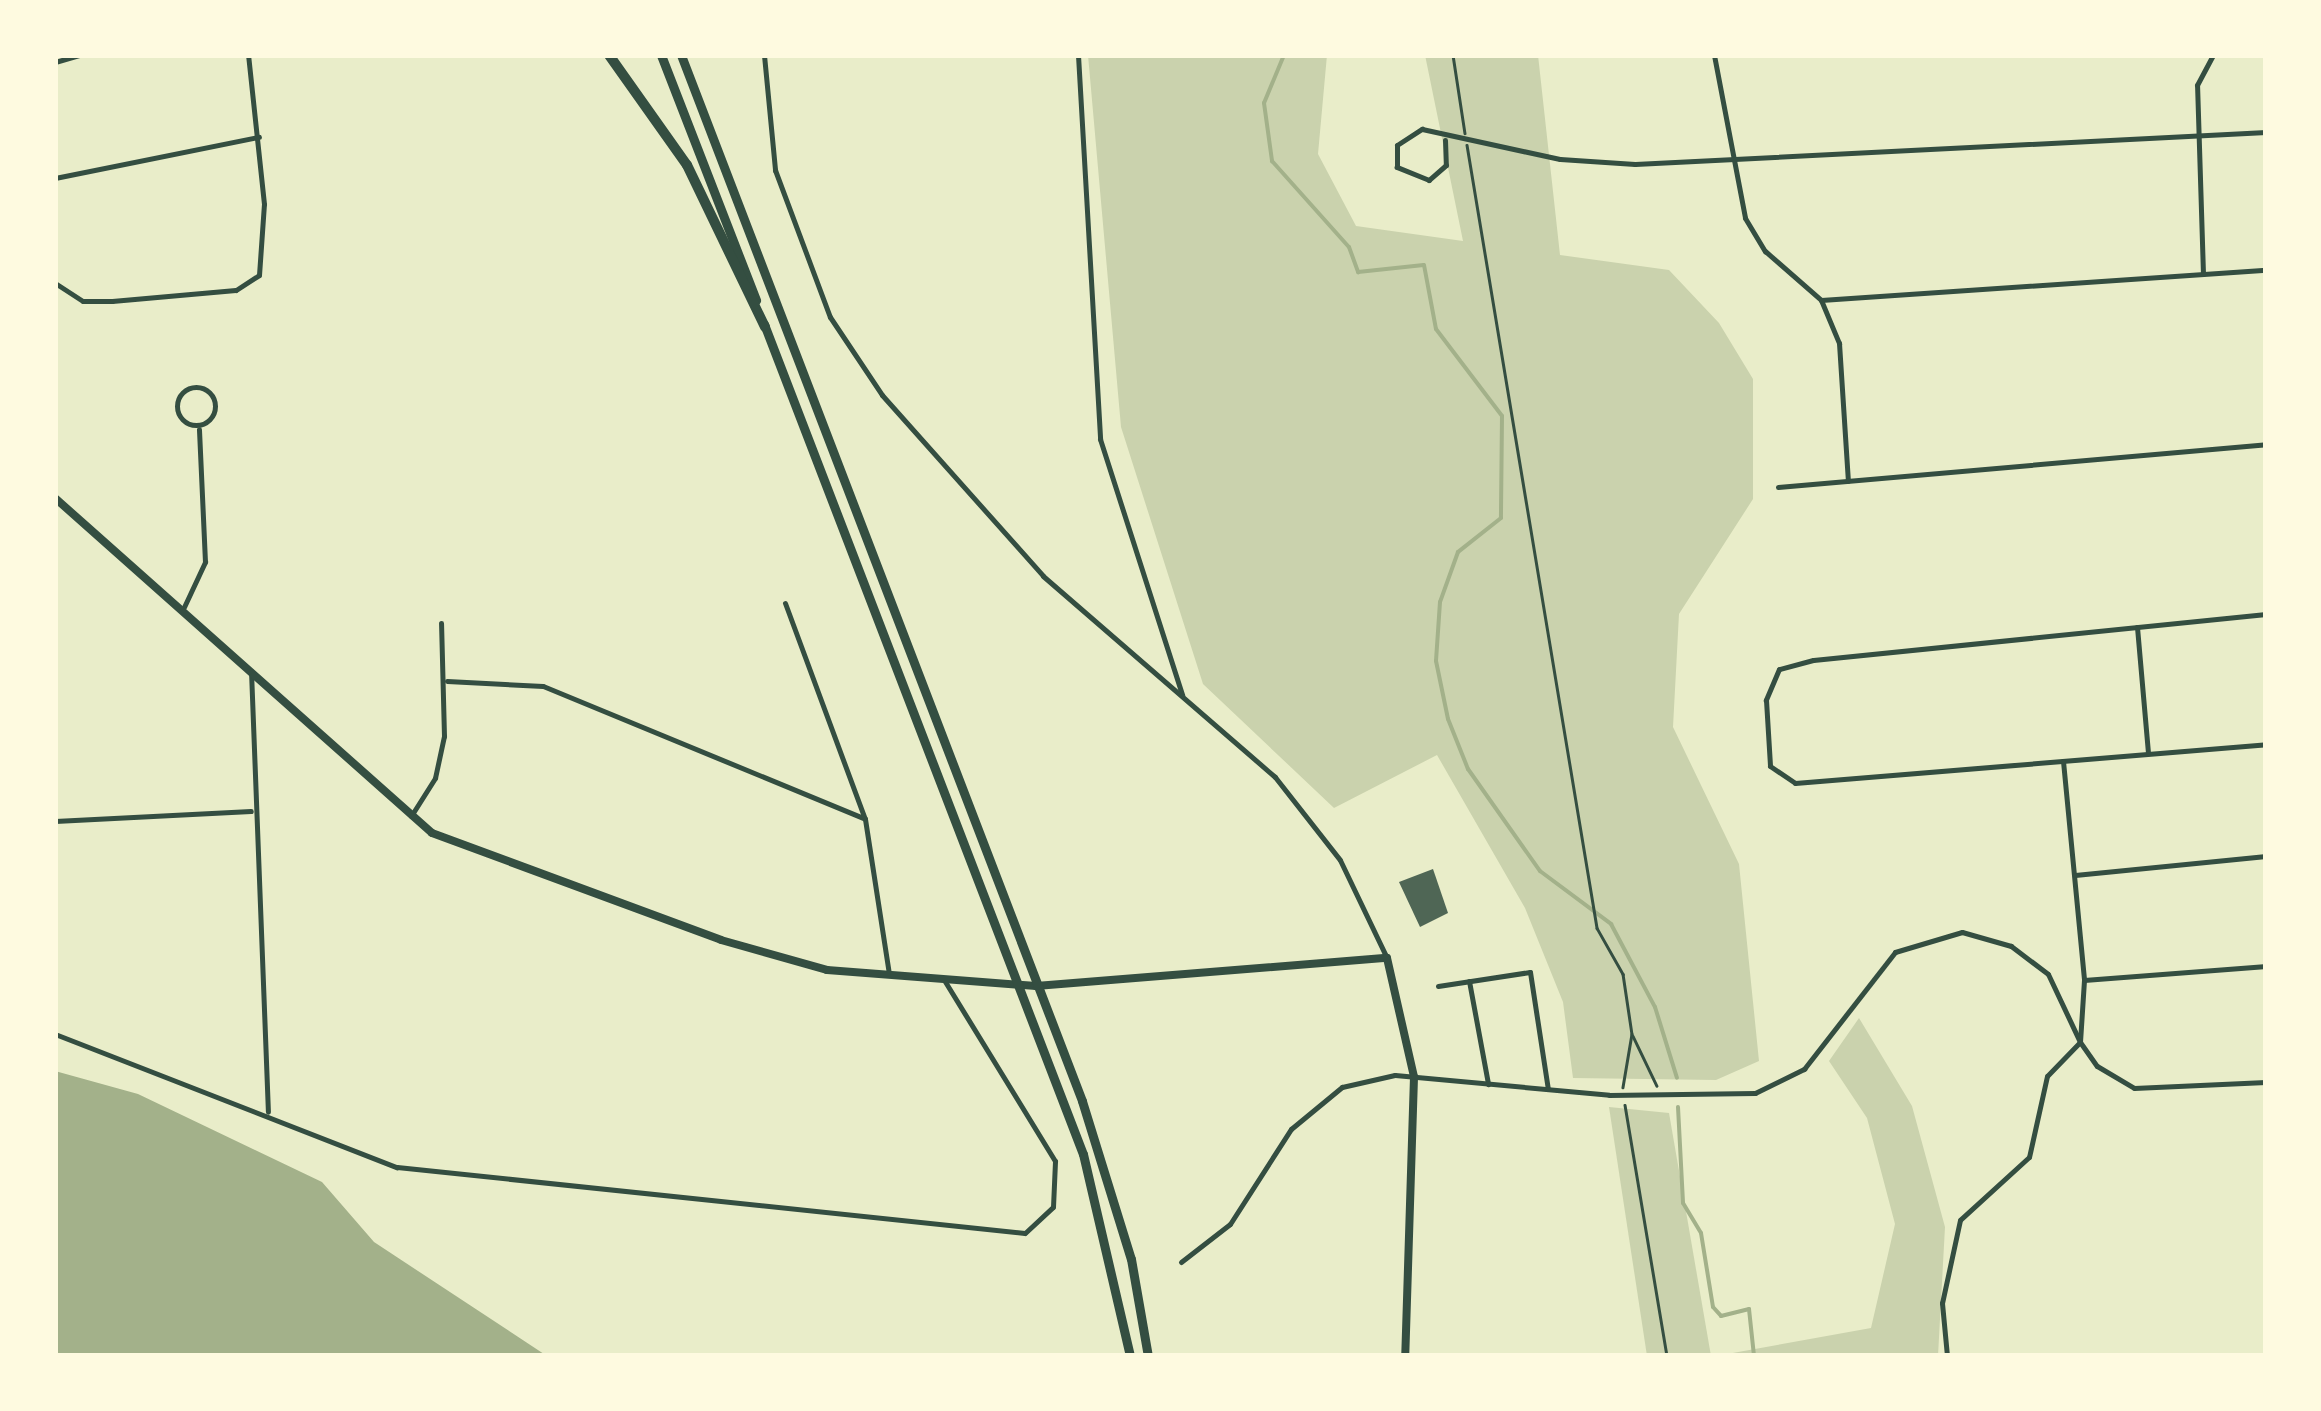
<!DOCTYPE html>
<style>
body{margin:0}
#map{position:relative;width:2321px;height:1411px;overflow:hidden;background:#e9edc9;font-family:"Sofia Sans Condensed",sans-serif}
div>[style]{position:absolute}
[style*='--x']{left:calc(var(--x)*1px);top:calc(var(--y)*1px);width:calc(var(--w)*1px);rotate:calc(var(--a)*1deg)}
.green>*{inset:0;background:#cad2ad}
.water>*{inset:0;background:#a3b18a}
.stream>*{height:4px;margin:-2px;padding:0 2px;transform-origin:2px;border-radius:2px;background:#a3b18a}
.building>*{inset:0;background:#4f6655}
.path>*{height:2.5px;margin:-1.25px;padding:0 1.25px;transform-origin:1.25px;border-radius:1.25px;background:#344e41}
.minor>*{height:5px;margin:-2.5px;padding:0 2.5px;transform-origin:2.5px;border-radius:2.5px;background:#344e41}
.minor>.ring{margin:-2.5px;padding:0;box-sizing:content-box;background:none;border:5px solid #344e41;border-radius:50%}
.tertiary>*{height:8px;margin:-4px;padding:0 4px;transform-origin:4px;border-radius:4px;background:#344e41}
.trunk>*{height:9px;margin:-4.5px;padding:0 4.5px;transform-origin:4.5px;border-radius:4.5px;background:#344e41}
.motorway>*{height:10px;margin:-5px;padding:0 5px;transform-origin:5px;border-radius:5px;background:#344e41}
span{translate:-50% -50%;white-space:nowrap;text-align:center;line-height:1.15;-webkit-text-stroke:8px #fefae0;paint-order:stroke}
.frame{position:absolute;inset:0;border:58px solid #fefae0;pointer-events:none}
</style>
<div id="map">
<div class="green">
<div style="clip-path:polygon(1088px 55px,1327px 55px,1318px 154px,1356px 226px,1463px 241px,1425px 55px,1538px 55px,1560px 255px,1669px 270px,1719px 323px,1753px 379px,1753px 499px,1679px 614px,1673px 727px,1739px 864px,1759px 1061px,1716px 1080px,1573px 1078px,1563px 1002px,1525px 908px,1437px 755px,1334px 808px,1203px 684px,1121px 427px)"></div>
<div style="clip-path:polygon(1859px 1018px,1912px 1106px,1945px 1227px,1938px 1356px,1716px 1356px,1871px 1328px,1895px 1224px,1867px 1118px,1829px 1061px)"></div>
<div style="clip-path:polygon(1609px 1107px,1669px 1113px,1711px 1356px,1647px 1356px)"></div>
</div>
<div class="water">
<div style="clip-path:polygon(55px 1071px,138px 1094px,322px 1182px,374px 1242px,547px 1356px,55px 1356px)"></div>
</div>
<div class="stream">
<div style="--x:1284;--y:55;--w:52;--a:112.6"></div>
<div style="--x:1264;--y:103;--w:59;--a:82.1"></div>
<div style="--x:1272;--y:161;--w:115;--a:48.2"></div>
<div style="--x:1349;--y:247;--w:27;--a:70"></div>
<div style="--x:1358;--y:272;--w:66;--a:-6.1"></div>
<div style="--x:1424;--y:265;--w:65;--a:79.4"></div>
<div style="--x:1436;--y:329;--w:109;--a:52.8"></div>
<div style="--x:1502;--y:416;--w:102;--a:90.6"></div>
<div style="--x:1501;--y:518;--w:55;--a:141.7"></div>
<div style="--x:1458;--y:552;--w:53;--a:109.8"></div>
<div style="--x:1440;--y:602;--w:59;--a:93.9"></div>
<div style="--x:1436;--y:661;--w:59;--a:78.3"></div>
<div style="--x:1448;--y:719;--w:54;--a:68.2"></div>
<div style="--x:1468;--y:769;--w:125;--a:54.8"></div>
<div style="--x:1540;--y:871;--w:89;--a:36.7"></div>
<div style="--x:1611;--y:924;--w:94;--a:62.1"></div>
<div style="--x:1655;--y:1007;--w:74;--a:72.8"></div>
<div style="--x:1678;--y:1107;--w:96;--a:87"></div>
<div style="--x:1683;--y:1203;--w:35;--a:59"></div>
<div style="--x:1701;--y:1233;--w:75;--a:80.8"></div>
<div style="--x:1713;--y:1307;--w:12;--a:48"></div>
<div style="--x:1721;--y:1316;--w:29;--a:-14"></div>
<div style="--x:1749;--y:1309;--w:47;--a:83.9"></div>
</div>
<div class="building">
<div style="clip-path:polygon(1433px 869px,1448px 913px,1420px 927px,1399px 882px)"></div>
</div>
<div class="path">
<div style="--x:1453;--y:55;--w:79;--a:81.3"></div>
<div style="--x:1467;--y:145;--w:794;--a:80.57"></div>
<div style="--x:1597;--y:928;--w:53;--a:60.5"></div>
<div style="--x:1623;--y:974;--w:61;--a:81.5"></div>
<div style="--x:1632;--y:1034;--w:54;--a:99.6"></div>
<div style="--x:1633;--y:1036;--w:55;--a:64.4"></div>
<div style="--x:1625;--y:1105;--w:254;--a:80.5"></div>
</div>
<div class="minor">
<div style="--x:764;--y:55;--w:116;--a:84.5"></div>
<div style="--x:775;--y:170;--w:157;--a:69.5"></div>
<div style="--x:830;--y:317;--w:94;--a:56.3"></div>
<div style="--x:882;--y:395;--w:242;--a:48.3"></div>
<div style="--x:1043;--y:576;--w:307;--a:40.9"></div>
<div style="--x:1275;--y:777;--w:105;--a:51.9"></div>
<div style="--x:1340;--y:860;--w:109;--a:64.4"></div>
<div style="--x:1078;--y:55;--w:385;--a:86.7"></div>
<div style="--x:1100;--y:439;--w:269;--a:72.2"></div>
<div style="--x:1714;--y:55;--w:166;--a:79.2"></div>
<div style="--x:1745;--y:218;--w:39;--a:59"></div>
<div style="--x:1765;--y:251;--w:74;--a:41.2"></div>
<div style="--x:1821;--y:300;--w:47;--a:67.3"></div>
<div style="--x:1839;--y:343;--w:138;--a:86.3"></div>
<div style="--x:55;--y:62;--w:25;--a:-16"></div>
<div style="--x:1445;--y:140;--w:25;--a:88"></div>
<div style="--x:1446;--y:165;--w:23;--a:139"></div>
<div style="--x:1429;--y:180;--w:35;--a:-158"></div>
<div style="--x:1397;--y:167;--w:22;--a:-90"></div>
<div style="--x:1397;--y:145;--w:30;--a:-33"></div>
<div style="--x:1422;--y:129;--w:141;--a:12.3"></div>
<div style="--x:1560;--y:159;--w:75;--a:3.8"></div>
<div style="--x:1635;--y:164;--w:632;--a:-2.9"></div>
<div style="--x:55;--y:178;--w:208;--a:-11.4"></div>
<div style="--x:2203;--y:274;--w:189;--a:-91.8"></div>
<div style="--x:2197;--y:85;--w:34;--a:-62"></div>
<div style="--x:55;--y:283;--w:33;--a:33"></div>
<div style="--x:83;--y:301;--w:29;--a:0"></div>
<div style="--x:112;--y:301;--w:124;--a:-5.1"></div>
<div style="--x:236;--y:290;--w:27;--a:-33"></div>
<div style="--x:259;--y:275;--w:71;--a:-86"></div>
<div style="--x:264;--y:204;--w:150;--a:-96.1"></div>
<div style="--x:1821;--y:300;--w:446;--a:-3.9"></div>
<div class="ring" style="left:177px;top:387px;width:33px;height:33px"></div>
<div style="--x:1778;--y:487;--w:490;--a:-5"></div>
<div style="--x:785;--y:603;--w:230;--a:69.7"></div>
<div style="--x:865;--y:819;--w:157;--a:81.2"></div>
<div style="--x:184;--y:607;--w:50;--a:-65"></div>
<div style="--x:205;--y:562;--w:133;--a:-92.6"></div>
<div style="--x:2266;--y:614;--w:455;--a:174.2"></div>
<div style="--x:1813;--y:660;--w:35;--a:165"></div>
<div style="--x:1779;--y:669;--w:34;--a:113"></div>
<div style="--x:1766;--y:700;--w:66;--a:86.5"></div>
<div style="--x:1770;--y:766;--w:30;--a:34"></div>
<div style="--x:1795;--y:783;--w:473;--a:-4.7"></div>
<div style="--x:2137;--y:627;--w:126;--a:85"></div>
<div style="--x:251;--y:671;--w:441;--a:87.8"></div>
<div style="--x:447;--y:681;--w:96;--a:3"></div>
<div style="--x:543;--y:686;--w:348;--a:22.4"></div>
<div style="--x:2063;--y:761;--w:220;--a:84.5"></div>
<div style="--x:2084;--y:980;--w:62;--a:93.7"></div>
<div style="--x:2080;--y:1042;--w:29;--a:55"></div>
<div style="--x:2097;--y:1066;--w:43;--a:30.7"></div>
<div style="--x:2134;--y:1088;--w:132;--a:-2.6"></div>
<div style="--x:411;--y:816;--w:45;--a:-57.7"></div>
<div style="--x:435;--y:778;--w:43;--a:-77.9"></div>
<div style="--x:444;--y:736;--w:113;--a:-91.5"></div>
<div style="--x:55;--y:821;--w:196;--a:-2.9"></div>
<div style="--x:2075;--y:875;--w:192;--a:-5.7"></div>
<div style="--x:2084;--y:980;--w:183;--a:-4.4"></div>
<div style="--x:1469;--y:981;--w:105;--a:79.5"></div>
<div style="--x:1438;--y:986;--w:93;--a:-8.7"></div>
<div style="--x:1530;--y:972;--w:118;--a:81.3"></div>
<div style="--x:55;--y:1034;--w:367;--a:21.3"></div>
<div style="--x:397;--y:1167;--w:631;--a:6"></div>
<div style="--x:1025;--y:1233;--w:38;--a:-43"></div>
<div style="--x:1053;--y:1207;--w:46;--a:-87.5"></div>
<div style="--x:1055;--y:1161;--w:212;--a:-121.5"></div>
<div style="--x:1181;--y:1262;--w:62;--a:-37.8"></div>
<div style="--x:1230;--y:1224;--w:113;--a:-57.3"></div>
<div style="--x:1291;--y:1129;--w:66;--a:-39.5"></div>
<div style="--x:1342;--y:1087;--w:54;--a:-12.8"></div>
<div style="--x:1395;--y:1075;--w:215;--a:5.3"></div>
<div style="--x:1609;--y:1095;--w:146;--a:-0.8"></div>
<div style="--x:1755;--y:1093;--w:55;--a:-26.1"></div>
<div style="--x:1804;--y:1069;--w:148;--a:-52.1"></div>
<div style="--x:1895;--y:952;--w:70;--a:-16.6"></div>
<div style="--x:1962;--y:932;--w:51;--a:15.9"></div>
<div style="--x:2011;--y:946;--w:46;--a:37.1"></div>
<div style="--x:2048;--y:974;--w:75;--a:64.8"></div>
<div style="--x:2080;--y:1042;--w:47;--a:134.1"></div>
<div style="--x:2047;--y:1076;--w:83;--a:102.5"></div>
<div style="--x:2029;--y:1157;--w:93;--a:137.6"></div>
<div style="--x:1960;--y:1220;--w:85;--a:102.2"></div>
<div style="--x:1942;--y:1303;--w:53;--a:84.6"></div>
</div>
<div class="tertiary">
<div style="--x:55;--y:498;--w:504;--a:41.62"></div>
<div style="--x:432;--y:833;--w:308;--a:20.3"></div>
<div style="--x:721;--y:940;--w:110;--a:15.8"></div>
<div style="--x:827;--y:970;--w:210;--a:4.4"></div>
<div style="--x:1036;--y:986;--w:352;--a:-4.6"></div>
<div style="--x:1387;--y:958;--w:122;--a:77.2"></div>
<div style="--x:1414;--y:1077;--w:279;--a:91.8"></div>
</div>
<div class="trunk">
<div style="--x:661;--y:55;--w:263;--a:68.8"></div>
<div style="--x:681;--y:55;--w:1120;--a:69.02"></div>
<div style="--x:1082;--y:1101;--w:165;--a:72.8"></div>
<div style="--x:1131;--y:1259;--w:98;--a:80.1"></div>
<div style="--x:764;--y:324;--w:889;--a:68.98"></div>
<div style="--x:1083;--y:1154;--w:207;--a:76.9"></div>
</div>
<div class="motorway">
<div style="--x:609;--y:55;--w:135;--a:54.7"></div>
<div style="--x:687;--y:165;--w:180;--a:64.3"></div>
</div>
<div class="frame"></div>
</div>
